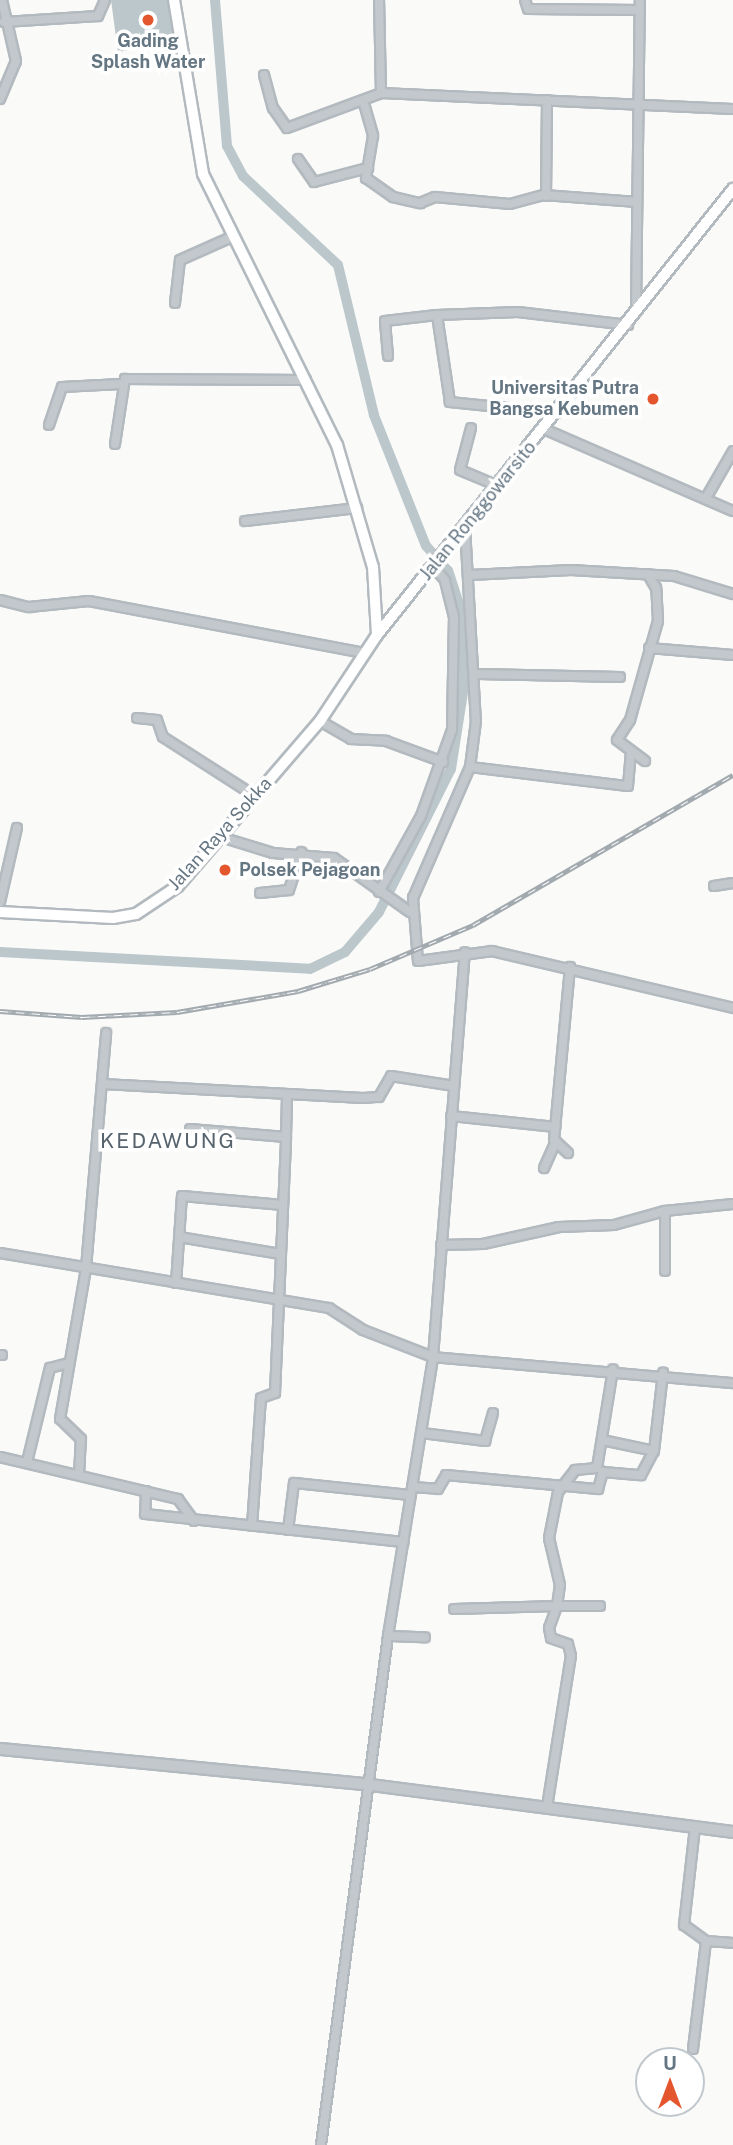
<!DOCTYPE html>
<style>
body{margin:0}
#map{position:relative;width:733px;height:2145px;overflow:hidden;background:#fafaf8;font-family:"Public Sans",sans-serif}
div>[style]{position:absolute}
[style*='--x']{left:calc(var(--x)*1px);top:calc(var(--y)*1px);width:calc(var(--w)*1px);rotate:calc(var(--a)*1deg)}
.water>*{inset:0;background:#bbc7cb}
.canal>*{height:10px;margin:-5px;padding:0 5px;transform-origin:5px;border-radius:5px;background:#bbc7cb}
.roads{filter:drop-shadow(2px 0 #b3babf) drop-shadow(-2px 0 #b3babf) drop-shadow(0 2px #b3babf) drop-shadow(0 -2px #b3babf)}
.minor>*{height:8px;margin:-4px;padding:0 4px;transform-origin:4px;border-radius:4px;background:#c3c8cc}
.tertiary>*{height:10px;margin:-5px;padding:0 5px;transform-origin:5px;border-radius:5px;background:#c3c8cc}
.secondary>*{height:10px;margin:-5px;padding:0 5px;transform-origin:5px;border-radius:5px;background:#fff}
.rail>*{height:5px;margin-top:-2.5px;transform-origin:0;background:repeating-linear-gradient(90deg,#fff 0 8px,#a2aab0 0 16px);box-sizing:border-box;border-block:2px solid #a2aab0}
.dots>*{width:19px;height:19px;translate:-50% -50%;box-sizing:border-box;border:4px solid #fff;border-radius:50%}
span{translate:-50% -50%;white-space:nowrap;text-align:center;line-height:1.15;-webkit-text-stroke:7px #fff;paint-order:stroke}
.poi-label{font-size:18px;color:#657683;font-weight:700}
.right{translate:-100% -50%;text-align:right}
.left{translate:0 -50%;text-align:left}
.street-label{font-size:18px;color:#657683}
.quarter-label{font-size:21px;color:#57646e;letter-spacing:2px}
.north{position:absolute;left:635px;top:2047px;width:70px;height:70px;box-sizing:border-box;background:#fff;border:2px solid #c1c8cd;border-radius:50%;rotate:0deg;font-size:19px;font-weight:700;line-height:28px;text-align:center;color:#657683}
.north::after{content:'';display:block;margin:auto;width:24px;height:32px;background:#e4572e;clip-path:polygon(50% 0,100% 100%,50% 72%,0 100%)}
</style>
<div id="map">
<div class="water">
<div style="clip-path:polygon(111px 0,179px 0,186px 39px,118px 52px)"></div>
</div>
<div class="canal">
<div style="--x:0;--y:952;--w:310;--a:3.1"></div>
<div style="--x:310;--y:969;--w:39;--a:-26"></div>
<div style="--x:345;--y:952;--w:52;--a:-49.6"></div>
<div style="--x:379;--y:912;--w:160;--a:-63.3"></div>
<div style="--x:451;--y:769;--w:84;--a:-81.1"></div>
<div style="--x:464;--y:686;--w:85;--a:-94"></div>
<div style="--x:458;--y:601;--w:32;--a:-108"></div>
<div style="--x:448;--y:571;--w:33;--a:-131"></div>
<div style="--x:426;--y:546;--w:141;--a:-111.7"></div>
<div style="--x:374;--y:415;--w:154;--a:-103.5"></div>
<div style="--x:338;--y:265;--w:130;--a:-136.9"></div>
<div style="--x:243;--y:176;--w:34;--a:-118"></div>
<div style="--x:227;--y:146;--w:146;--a:-94.7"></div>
</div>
<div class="roads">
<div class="minor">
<div style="--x:525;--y:0;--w:9;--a:72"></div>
<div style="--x:528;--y:9;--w:112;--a:0.5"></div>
<div style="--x:4;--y:22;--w:94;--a:-3.7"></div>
<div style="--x:98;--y:16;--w:17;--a:-66"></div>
<div style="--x:264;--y:75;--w:34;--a:75"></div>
<div style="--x:273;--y:108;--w:24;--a:55"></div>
<div style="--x:287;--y:128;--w:100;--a:-20.4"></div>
<div style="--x:381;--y:93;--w:93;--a:-91.2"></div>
<div style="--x:381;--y:93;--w:352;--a:2.6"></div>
<div style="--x:0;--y:99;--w:41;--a:-67.2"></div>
<div style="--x:16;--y:61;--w:63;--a:-102.9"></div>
<div style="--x:363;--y:100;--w:37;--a:74"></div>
<div style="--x:373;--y:136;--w:43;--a:99.5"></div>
<div style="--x:366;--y:178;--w:33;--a:35"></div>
<div style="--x:393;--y:197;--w:28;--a:13"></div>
<div style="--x:420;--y:203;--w:16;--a:-22"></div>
<div style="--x:435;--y:197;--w:75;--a:5.3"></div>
<div style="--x:510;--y:204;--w:35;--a:-15"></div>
<div style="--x:544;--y:195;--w:93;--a:4.3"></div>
<div style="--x:298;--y:159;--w:28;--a:55"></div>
<div style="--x:314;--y:182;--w:56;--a:-14.5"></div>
<div style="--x:546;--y:196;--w:96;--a:-89.4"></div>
<div style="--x:175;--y:303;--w:43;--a:-83.4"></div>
<div style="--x:180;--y:260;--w:59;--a:-24"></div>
<div style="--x:636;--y:312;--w:312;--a:-89.3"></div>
<div style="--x:388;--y:356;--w:35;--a:-95"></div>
<div style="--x:385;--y:321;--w:52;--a:-6.6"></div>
<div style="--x:557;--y:413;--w:108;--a:-174.1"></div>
<div style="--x:450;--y:402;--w:88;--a:-98.5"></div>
<div style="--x:437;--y:315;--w:81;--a:-2.1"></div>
<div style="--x:518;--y:312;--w:111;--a:6.7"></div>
<div style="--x:49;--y:425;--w:40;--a:-71.1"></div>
<div style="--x:62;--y:387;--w:59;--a:-2.9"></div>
<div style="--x:471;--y:428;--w:43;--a:104.7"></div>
<div style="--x:460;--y:470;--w:41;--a:22.8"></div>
<div style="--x:544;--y:429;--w:206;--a:23.5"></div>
<div style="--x:115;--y:444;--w:66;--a:-81.3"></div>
<div style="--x:125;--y:379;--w:181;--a:0.3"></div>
<div style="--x:706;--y:498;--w:54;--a:-60.1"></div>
<div style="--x:245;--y:521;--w:113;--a:-6.6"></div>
<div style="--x:465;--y:527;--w:194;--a:86.8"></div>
<div style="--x:476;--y:721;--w:46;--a:97.4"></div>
<div style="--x:470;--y:767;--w:143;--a:113.5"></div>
<div style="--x:413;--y:898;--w:63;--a:85.5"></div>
<div style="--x:418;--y:961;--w:75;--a:-7.7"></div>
<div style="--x:492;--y:951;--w:248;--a:13.3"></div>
<div style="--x:470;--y:575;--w:101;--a:-2.8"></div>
<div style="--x:571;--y:570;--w:103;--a:3.3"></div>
<div style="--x:674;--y:576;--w:62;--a:17"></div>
<div style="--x:0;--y:600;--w:30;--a:14"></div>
<div style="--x:29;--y:607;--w:60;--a:-5.7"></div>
<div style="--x:89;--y:601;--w:280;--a:10.7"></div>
<div style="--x:649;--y:648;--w:84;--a:4.8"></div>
<div style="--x:478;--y:674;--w:142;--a:1.2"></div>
<div style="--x:137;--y:718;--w:20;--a:6"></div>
<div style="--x:157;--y:720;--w:18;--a:71"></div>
<div style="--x:163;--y:737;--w:109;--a:32.7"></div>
<div style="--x:320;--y:721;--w:36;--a:30"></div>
<div style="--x:351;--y:739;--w:35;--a:3"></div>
<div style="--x:386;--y:741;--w:61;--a:20.2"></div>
<div style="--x:645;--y:761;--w:35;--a:-143"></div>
<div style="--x:617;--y:740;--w:24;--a:-57"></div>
<div style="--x:630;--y:720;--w:103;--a:-74.2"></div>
<div style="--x:658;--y:621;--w:33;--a:-93"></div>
<div style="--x:656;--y:588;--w:16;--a:-120"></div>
<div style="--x:470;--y:767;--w:159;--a:6.9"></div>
<div style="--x:628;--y:786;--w:34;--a:-85"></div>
<div style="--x:221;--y:837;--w:54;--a:17.1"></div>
<div style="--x:273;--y:853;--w:61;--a:4.7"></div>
<div style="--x:334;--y:858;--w:93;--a:35.4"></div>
<div style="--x:714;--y:886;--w:19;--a:-9"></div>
<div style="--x:379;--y:892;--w:87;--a:-61.1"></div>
<div style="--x:421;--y:816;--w:91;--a:-70.2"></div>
<div style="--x:452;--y:730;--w:113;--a:-89"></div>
<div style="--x:454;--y:617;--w:38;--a:-104"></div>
<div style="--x:445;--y:580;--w:18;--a:-131"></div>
<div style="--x:260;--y:893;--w:29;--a:-6"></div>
<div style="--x:289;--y:890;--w:40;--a:-72"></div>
<div style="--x:0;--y:902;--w:76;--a:-77.1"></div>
<div style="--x:103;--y:1084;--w:260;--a:3.1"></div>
<div style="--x:363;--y:1098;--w:16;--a:-4"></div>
<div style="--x:379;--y:1097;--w:24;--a:-60"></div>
<div style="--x:391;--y:1076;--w:64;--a:9"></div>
<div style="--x:451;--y:1116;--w:105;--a:6"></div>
<div style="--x:190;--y:1129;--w:96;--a:4.8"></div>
<div style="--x:286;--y:1137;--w:42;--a:-88.6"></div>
<div style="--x:568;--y:1153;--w:19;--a:-137"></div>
<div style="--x:554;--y:1140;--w:174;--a:-84.7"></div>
<div style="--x:544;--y:1168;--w:27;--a:-66"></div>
<div style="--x:179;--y:1237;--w:103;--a:9.5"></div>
<div style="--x:441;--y:1245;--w:42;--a:-1.4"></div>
<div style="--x:483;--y:1244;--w:78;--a:-12.6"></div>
<div style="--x:559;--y:1227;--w:55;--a:-2.1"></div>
<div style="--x:614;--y:1225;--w:53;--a:-15.4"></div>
<div style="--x:0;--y:1253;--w:334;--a:9.5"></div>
<div style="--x:329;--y:1308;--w:40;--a:32.9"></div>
<div style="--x:363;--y:1330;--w:75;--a:21.1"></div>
<div style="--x:433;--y:1357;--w:301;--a:5"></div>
<div style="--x:665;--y:1271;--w:60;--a:-90"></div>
<div style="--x:665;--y:1211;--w:68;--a:-5.9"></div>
<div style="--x:176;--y:1283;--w:87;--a:-86.1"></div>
<div style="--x:182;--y:1196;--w:101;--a:5.1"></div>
<div style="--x:0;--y:1355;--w:2;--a:0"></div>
<div style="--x:422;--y:1433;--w:64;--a:7.2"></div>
<div style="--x:485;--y:1441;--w:29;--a:-74"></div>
<div style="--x:602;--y:1440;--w:53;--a:11.9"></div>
<div style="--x:654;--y:1451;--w:79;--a:-83.4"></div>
<div style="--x:0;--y:1457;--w:183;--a:13.3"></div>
<div style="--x:178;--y:1499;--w:27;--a:54"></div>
<div style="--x:27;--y:1462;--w:97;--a:-76.3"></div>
<div style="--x:50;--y:1368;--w:20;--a:-15"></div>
<div style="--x:79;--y:1475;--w:36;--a:-87"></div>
<div style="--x:81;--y:1439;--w:29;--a:-136"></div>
<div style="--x:60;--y:1419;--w:153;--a:-80.2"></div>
<div style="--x:86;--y:1268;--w:236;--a:-85.1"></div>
<div style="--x:412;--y:1487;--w:26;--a:4"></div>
<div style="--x:438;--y:1489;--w:16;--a:-60"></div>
<div style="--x:446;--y:1475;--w:153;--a:5.3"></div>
<div style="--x:598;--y:1489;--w:18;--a:-74"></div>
<div style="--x:603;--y:1472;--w:38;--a:5"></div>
<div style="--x:641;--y:1475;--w:27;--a:-62"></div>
<div style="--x:146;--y:1491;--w:23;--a:92"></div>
<div style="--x:145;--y:1514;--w:260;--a:6.2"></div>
<div style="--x:252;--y:1526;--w:128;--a:-86"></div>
<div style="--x:261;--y:1398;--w:15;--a:-20"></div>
<div style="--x:275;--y:1393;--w:256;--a:-87.5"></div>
<div style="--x:288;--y:1530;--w:47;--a:-82.7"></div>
<div style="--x:294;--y:1483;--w:117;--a:5.9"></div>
<div style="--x:454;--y:1609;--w:103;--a:-1.7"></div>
<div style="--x:557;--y:1606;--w:21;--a:-82"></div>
<div style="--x:560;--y:1585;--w:48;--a:-103.2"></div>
<div style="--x:549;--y:1538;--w:47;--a:-78.9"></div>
<div style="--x:558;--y:1492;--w:28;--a:-52"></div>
<div style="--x:575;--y:1470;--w:22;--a:-5"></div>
<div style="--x:597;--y:1468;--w:100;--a:-80.8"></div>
<div style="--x:388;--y:1636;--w:37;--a:2"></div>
<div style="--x:547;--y:1807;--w:153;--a:-81"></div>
<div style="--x:571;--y:1656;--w:12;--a:-104"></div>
<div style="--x:568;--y:1644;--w:18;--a:-161"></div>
<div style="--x:551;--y:1638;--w:10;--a:-101"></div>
<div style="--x:549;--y:1628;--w:23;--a:-70"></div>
<div style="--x:557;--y:1606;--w:43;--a:0"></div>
<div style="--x:695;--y:1827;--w:99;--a:96.4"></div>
<div style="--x:684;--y:1925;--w:27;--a:36"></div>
<div style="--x:706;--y:1941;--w:27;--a:4"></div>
<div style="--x:693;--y:2049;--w:109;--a:-83.1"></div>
<div style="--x:321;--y:2145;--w:513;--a:-82.5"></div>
<div style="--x:388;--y:1636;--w:283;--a:-80.8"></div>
<div style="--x:433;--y:1357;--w:406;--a:-85.5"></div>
</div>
<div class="tertiary">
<div style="--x:0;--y:1749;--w:373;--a:5.5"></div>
<div style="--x:371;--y:1785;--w:365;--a:7.4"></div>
</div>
<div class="secondary">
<div style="--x:174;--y:0;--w:176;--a:80.5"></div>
<div style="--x:203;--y:174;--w:302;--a:63.7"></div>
<div style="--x:337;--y:445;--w:127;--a:73.6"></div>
<div style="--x:373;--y:567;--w:68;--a:86.6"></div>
<div style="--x:0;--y:912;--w:113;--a:3"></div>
<div style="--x:113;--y:918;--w:23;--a:-10"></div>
<div style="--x:136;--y:914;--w:50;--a:-33.7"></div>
<div style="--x:178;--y:886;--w:218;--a:-49.3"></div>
<div style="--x:320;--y:721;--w:103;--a:-56.5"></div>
<div style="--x:377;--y:635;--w:571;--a:-51.4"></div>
</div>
</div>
<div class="rail">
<div style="--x:0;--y:1011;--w:82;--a:4.2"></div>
<div style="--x:82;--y:1017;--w:95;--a:-3"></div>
<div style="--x:177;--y:1012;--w:123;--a:-9.8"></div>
<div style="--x:298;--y:991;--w:75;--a:-17"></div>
<div style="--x:370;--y:969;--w:112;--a:-23.1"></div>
<div style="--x:473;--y:925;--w:300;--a:-30"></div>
</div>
<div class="dots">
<div style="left:148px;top:20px;background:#e4572e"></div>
<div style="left:653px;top:399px;background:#e4572e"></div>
<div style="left:225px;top:870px;background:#e4572e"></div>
</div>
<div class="poi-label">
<span style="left:148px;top:52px">Gading<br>Splash Water</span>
<span class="right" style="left:639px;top:399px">Universitas Putra<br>Bangsa Kebumen</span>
<span class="left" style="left:239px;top:870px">Polsek Pejagoan</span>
</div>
<div class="street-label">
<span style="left:478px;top:511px;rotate:-51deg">Jalan Ronggowarsito</span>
<span style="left:220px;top:834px;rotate:-48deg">Jalan Raya Sokka</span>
</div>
<div class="quarter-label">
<span style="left:168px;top:1141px">KEDAWUNG</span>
</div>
<div class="north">U</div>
</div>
